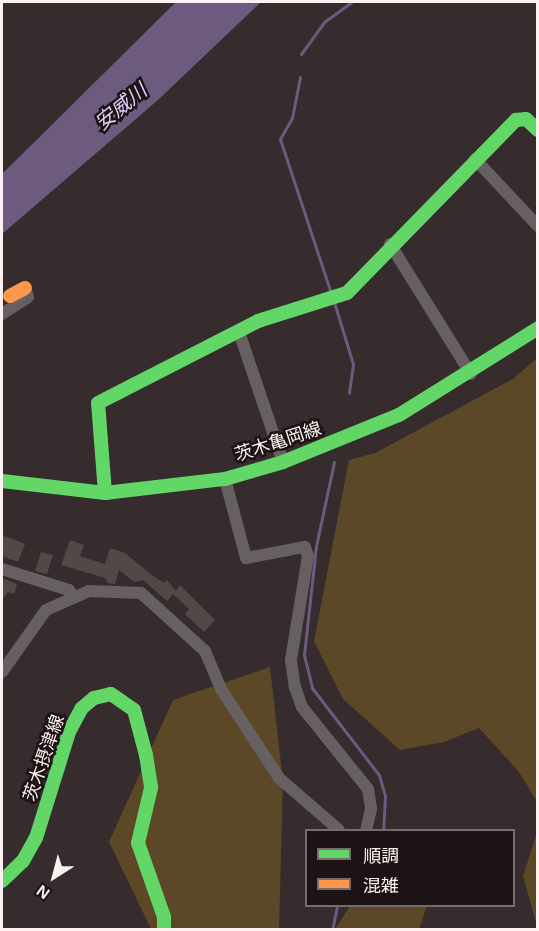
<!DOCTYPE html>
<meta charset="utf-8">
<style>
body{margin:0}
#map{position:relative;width:539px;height:931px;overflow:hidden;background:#362b2d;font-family:Arial,"Noto Sans JP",sans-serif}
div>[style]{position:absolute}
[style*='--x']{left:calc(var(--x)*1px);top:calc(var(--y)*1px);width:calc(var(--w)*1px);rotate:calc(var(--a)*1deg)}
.green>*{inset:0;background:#5c4727}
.water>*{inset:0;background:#6c5a7f}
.stream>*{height:3px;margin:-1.5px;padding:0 1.5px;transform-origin:1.5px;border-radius:1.5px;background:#6c5a7f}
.building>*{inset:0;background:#514848}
.street>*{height:12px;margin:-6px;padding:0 6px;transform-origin:6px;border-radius:6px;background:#666063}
.fast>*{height:14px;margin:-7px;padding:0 7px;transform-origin:7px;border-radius:7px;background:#63d668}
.slow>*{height:14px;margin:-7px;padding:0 7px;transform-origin:7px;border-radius:7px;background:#ff974d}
span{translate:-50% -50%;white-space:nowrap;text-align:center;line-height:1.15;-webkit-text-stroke:5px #1b1314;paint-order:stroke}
.street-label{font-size:18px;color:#fef1f2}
.water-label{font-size:20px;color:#e0cef7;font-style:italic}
.frame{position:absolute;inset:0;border:3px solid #fef1f2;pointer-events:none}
.legend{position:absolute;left:305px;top:829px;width:210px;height:78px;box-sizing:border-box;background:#1b1314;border:2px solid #766c6d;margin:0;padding:8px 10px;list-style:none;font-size:18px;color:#fef1f2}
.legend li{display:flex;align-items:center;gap:12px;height:30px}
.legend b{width:30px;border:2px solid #766c6d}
.north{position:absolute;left:24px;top:847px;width:60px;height:60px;-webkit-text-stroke:4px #1b1314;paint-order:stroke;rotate:216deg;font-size:16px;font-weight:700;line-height:24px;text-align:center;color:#fef1f2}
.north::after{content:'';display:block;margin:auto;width:21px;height:27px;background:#fef1f2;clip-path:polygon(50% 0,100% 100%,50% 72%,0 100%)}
</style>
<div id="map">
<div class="green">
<div style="clip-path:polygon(537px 358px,537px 802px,519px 772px,479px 728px,444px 742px,400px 750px,343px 699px,314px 641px,349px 460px,375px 453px,513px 379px)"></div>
<div style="clip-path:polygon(270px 667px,283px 781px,279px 929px,151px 929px,109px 842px,173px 700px)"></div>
<div style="clip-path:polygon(537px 832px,538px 926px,537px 926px,523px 876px)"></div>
<div style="clip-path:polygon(350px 906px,427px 906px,419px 929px,335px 929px)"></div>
</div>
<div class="water">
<div style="clip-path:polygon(176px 2px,261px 2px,158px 100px,2px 234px,2px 174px)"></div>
</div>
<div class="stream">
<div style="--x:301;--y:54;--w:39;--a:-54"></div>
<div style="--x:324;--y:22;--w:34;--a:-36"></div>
<div style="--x:300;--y:77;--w:42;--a:101"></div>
<div style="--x:292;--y:118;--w:24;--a:120"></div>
<div style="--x:280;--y:139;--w:162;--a:71.7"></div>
<div style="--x:334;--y:302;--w:65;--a:73"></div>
<div style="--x:353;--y:364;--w:29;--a:98"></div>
<div style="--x:334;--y:462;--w:86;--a:102.1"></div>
<div style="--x:316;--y:546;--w:110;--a:96.3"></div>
<div style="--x:304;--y:655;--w:34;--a:76"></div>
<div style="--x:312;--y:688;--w:110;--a:52.4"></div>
<div style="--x:379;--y:775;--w:22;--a:74"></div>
<div style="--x:385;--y:796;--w:34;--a:93"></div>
<div style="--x:332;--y:930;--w:25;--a:-78"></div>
</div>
<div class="building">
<div style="clip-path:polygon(2px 535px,25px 544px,18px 562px,2px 556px)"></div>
<div style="clip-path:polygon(70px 540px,84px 545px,80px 556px,105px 564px,110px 548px,125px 553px,153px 576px,164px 583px,167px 580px,176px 591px,180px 585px,215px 620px,204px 632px,185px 614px,189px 609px,173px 594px,167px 601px,143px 580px,134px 582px,119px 570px,115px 584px,108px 583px,105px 578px,61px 565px)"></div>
<div style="clip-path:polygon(41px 552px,53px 555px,47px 574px,35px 571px)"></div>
<div style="clip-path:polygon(2px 578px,17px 584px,14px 594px,8px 592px,2px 600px)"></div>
</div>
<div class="street">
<div style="--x:475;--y:159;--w:92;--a:46.8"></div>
<div style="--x:390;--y:244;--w:153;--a:58.1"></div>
<div style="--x:2;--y:314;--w:31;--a:-33"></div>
<div style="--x:28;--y:297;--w:9;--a:-108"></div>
<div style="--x:239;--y:332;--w:137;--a:71.3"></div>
<div style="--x:225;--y:479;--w:82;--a:75.1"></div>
<div style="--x:246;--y:558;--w:60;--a:-10.6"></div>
<div style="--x:305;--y:547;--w:9;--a:72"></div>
<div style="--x:308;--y:556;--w:105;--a:99.3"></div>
<div style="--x:291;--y:660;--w:27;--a:82"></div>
<div style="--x:295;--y:687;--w:21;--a:71"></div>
<div style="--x:302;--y:707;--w:105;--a:51.2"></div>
<div style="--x:368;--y:789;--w:20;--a:81"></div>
<div style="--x:371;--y:809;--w:22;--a:103"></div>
<div style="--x:2;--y:569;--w:70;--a:17.4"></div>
<div style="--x:69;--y:590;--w:9;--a:58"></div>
<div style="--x:2;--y:672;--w:76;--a:-54.6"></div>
<div style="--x:46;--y:610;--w:47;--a:-23.8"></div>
<div style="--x:89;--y:591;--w:52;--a:2.2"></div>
<div style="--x:141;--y:593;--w:86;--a:42.2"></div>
<div style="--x:205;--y:651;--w:41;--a:67.2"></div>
<div style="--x:221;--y:689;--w:106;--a:56.9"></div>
<div style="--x:279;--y:778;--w:79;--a:40.9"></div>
</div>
<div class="fast">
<div style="--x:2;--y:481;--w:104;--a:6.6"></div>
<div style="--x:105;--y:493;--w:121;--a:-6.7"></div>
<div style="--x:225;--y:479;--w:60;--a:-16.3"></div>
<div style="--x:283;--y:462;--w:125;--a:-22.1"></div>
<div style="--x:399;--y:415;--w:164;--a:-32"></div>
<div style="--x:105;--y:493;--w:90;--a:-94.4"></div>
<div style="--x:98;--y:403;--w:180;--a:-27.1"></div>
<div style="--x:258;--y:321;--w:93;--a:-17.5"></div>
<div style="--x:347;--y:293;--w:242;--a:-45.7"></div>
<div style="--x:516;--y:120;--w:10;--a:-6"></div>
<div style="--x:526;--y:119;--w:16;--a:43"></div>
<div style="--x:2;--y:881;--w:29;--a:-44"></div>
<div style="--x:23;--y:861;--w:26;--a:-61"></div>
<div style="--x:36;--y:838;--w:111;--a:-72.7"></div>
<div style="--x:69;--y:732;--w:27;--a:-62"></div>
<div style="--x:82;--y:708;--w:16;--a:-40"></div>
<div style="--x:94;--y:698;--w:17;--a:-13"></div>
<div style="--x:111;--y:694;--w:28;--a:35"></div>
<div style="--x:134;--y:710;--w:47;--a:75.1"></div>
<div style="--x:146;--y:755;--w:33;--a:81"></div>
<div style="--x:151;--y:788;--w:57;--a:103.3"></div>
<div style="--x:138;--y:843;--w:78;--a:70.6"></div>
<div style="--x:164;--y:917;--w:13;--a:90"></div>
</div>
<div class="slow">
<div style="--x:10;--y:296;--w:17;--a:-28"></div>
</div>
<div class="street-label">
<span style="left:278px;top:442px;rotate:-18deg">茨木亀岡線</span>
<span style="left:44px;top:758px;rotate:-71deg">茨木摂津線</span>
</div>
<div class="water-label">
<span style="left:121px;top:107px;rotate:-39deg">安威川</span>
</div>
<div class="frame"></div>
<ul class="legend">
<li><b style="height:8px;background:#63d668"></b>順調</li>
<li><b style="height:8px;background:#ff974d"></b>混雑</li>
</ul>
<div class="north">N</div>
</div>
